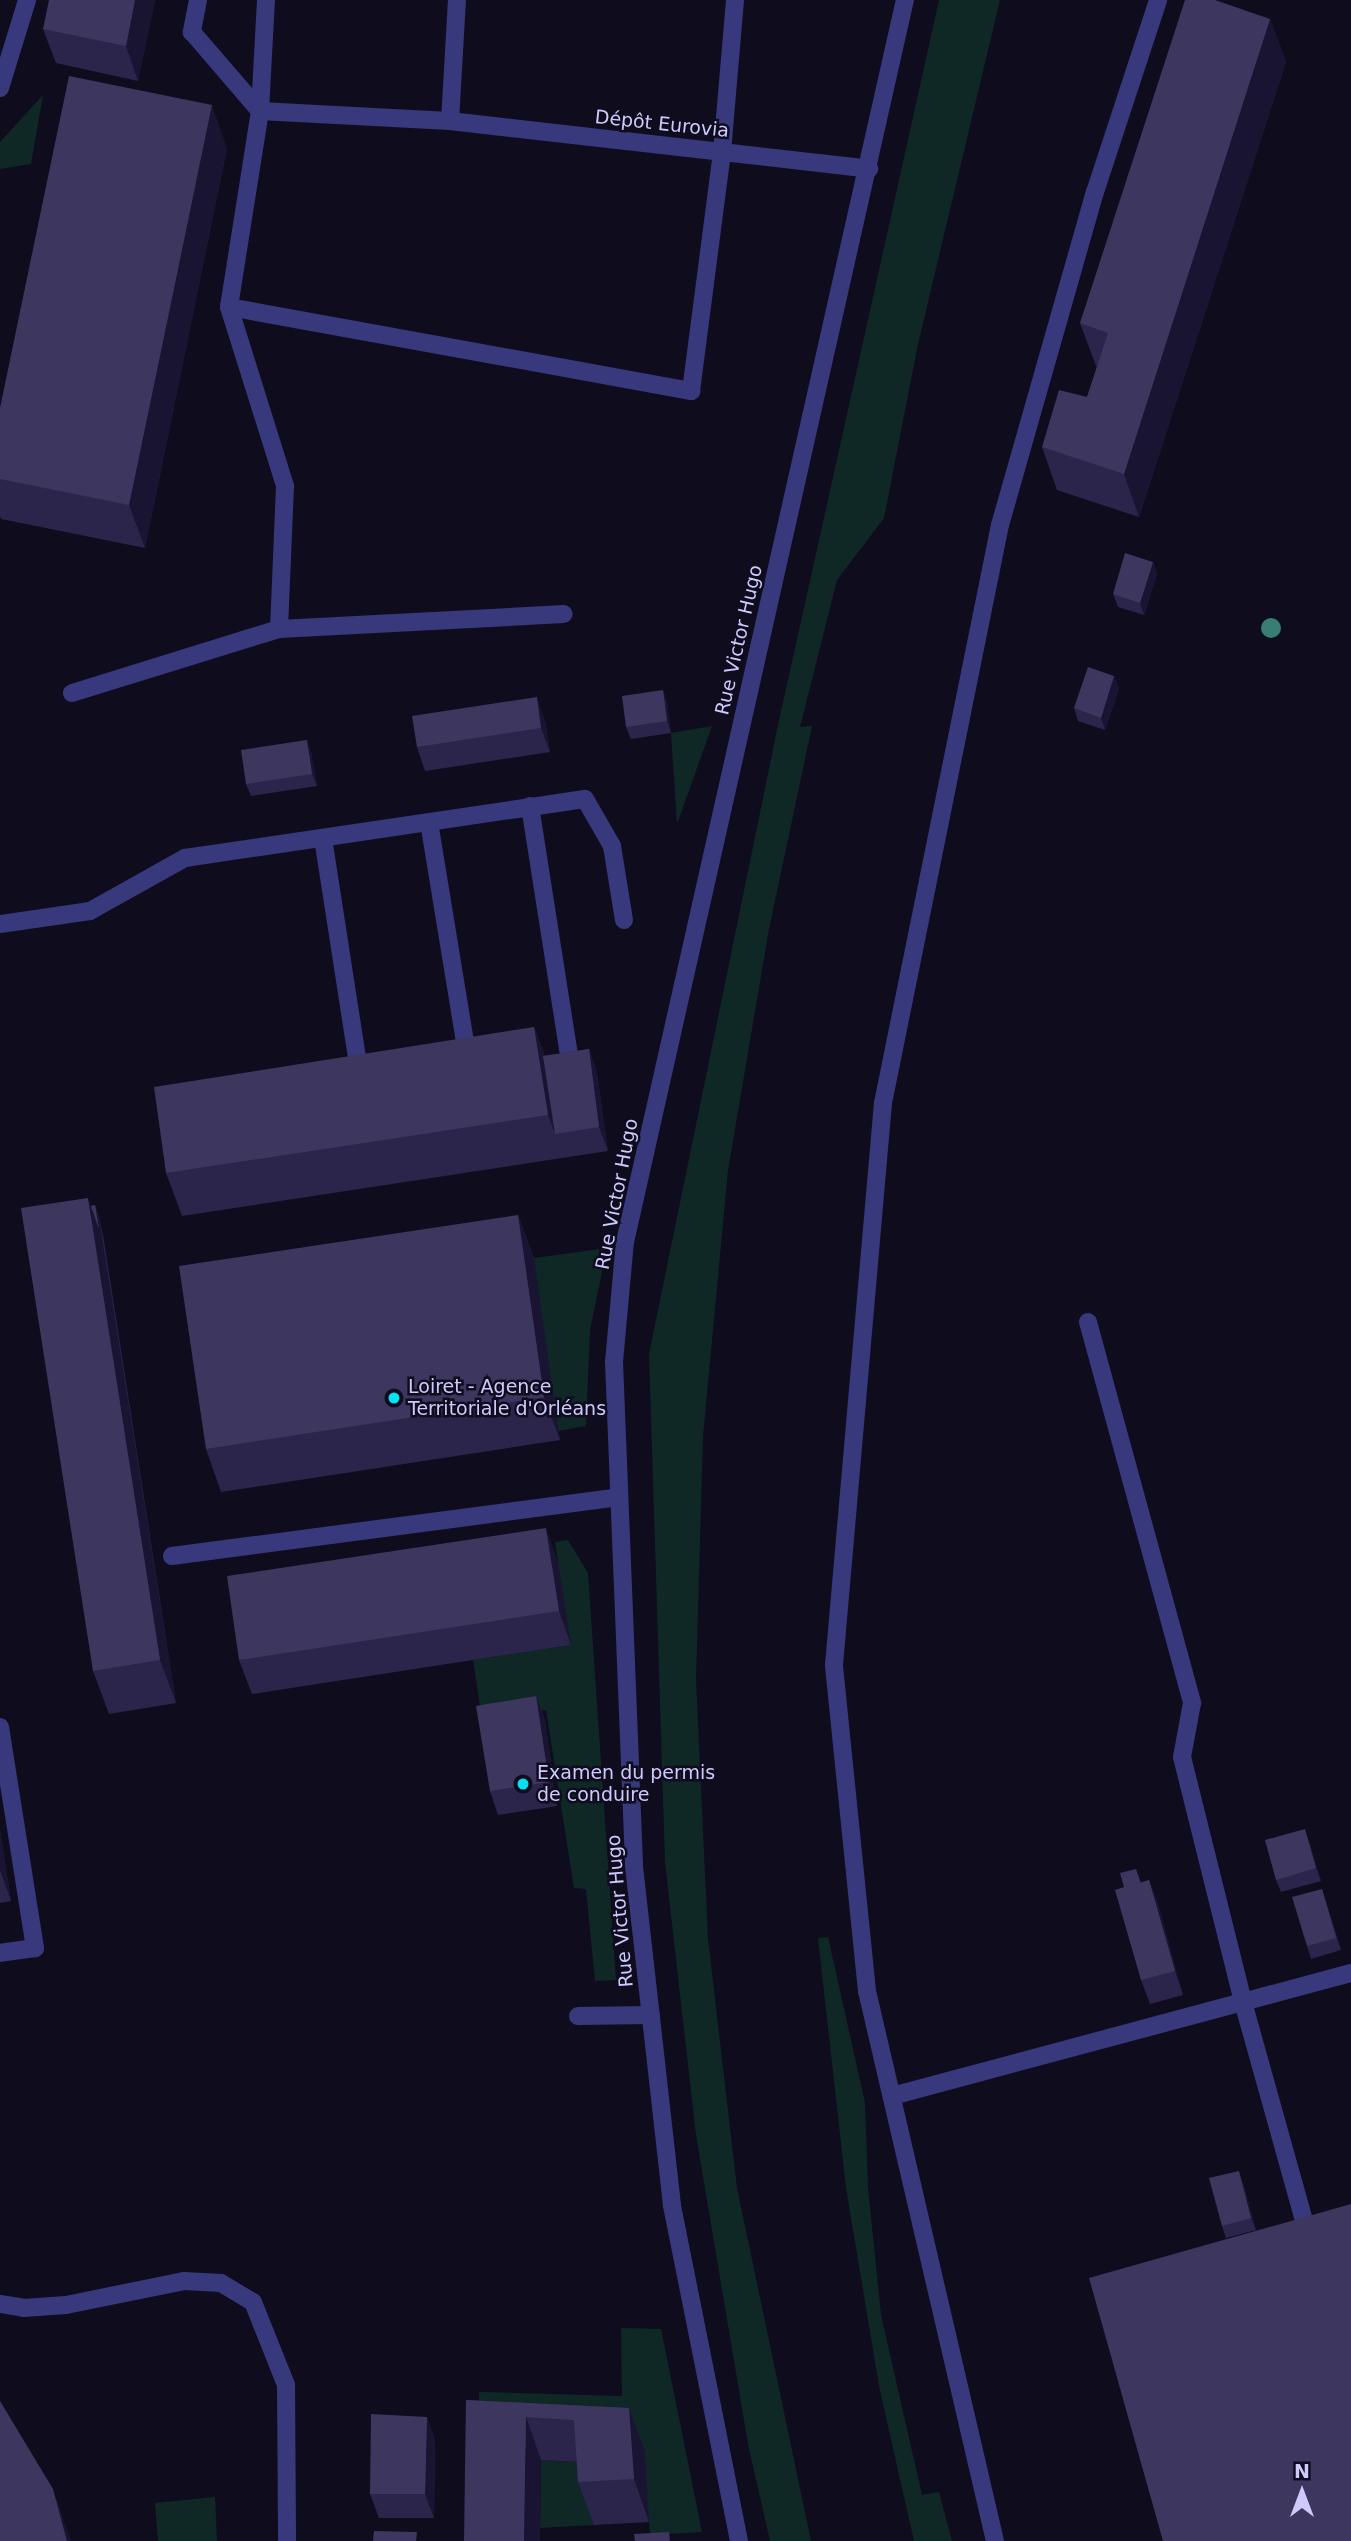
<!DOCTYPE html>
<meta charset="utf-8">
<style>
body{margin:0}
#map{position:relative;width:1351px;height:2541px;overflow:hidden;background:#0f0c1e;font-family:"DejaVu Sans",sans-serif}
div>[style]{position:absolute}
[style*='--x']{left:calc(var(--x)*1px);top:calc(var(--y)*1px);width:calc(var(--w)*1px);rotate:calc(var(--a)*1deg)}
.green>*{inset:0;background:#0f2826}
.lane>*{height:18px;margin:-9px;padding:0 9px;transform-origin:9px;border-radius:9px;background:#38387d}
.street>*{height:18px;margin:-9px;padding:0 9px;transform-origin:9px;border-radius:9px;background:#38387d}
.trees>*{width:20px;height:20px;margin:-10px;border-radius:50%;background:#377f72}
.wall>*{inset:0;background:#2b254c}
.shaded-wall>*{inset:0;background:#191432}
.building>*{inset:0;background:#3d375f}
.dots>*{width:19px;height:19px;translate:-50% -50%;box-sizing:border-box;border:4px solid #0f0c1e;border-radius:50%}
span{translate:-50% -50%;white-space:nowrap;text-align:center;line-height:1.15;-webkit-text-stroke:5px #0f0c1e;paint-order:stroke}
.street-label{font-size:19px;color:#cecafe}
.poi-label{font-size:19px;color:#cecafe}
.left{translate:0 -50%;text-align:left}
.north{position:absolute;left:1267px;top:2457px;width:70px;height:70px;-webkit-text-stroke:5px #0f0c1e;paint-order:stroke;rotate:0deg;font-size:19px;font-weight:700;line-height:28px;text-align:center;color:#cecafe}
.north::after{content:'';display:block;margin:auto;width:24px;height:32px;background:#cecafe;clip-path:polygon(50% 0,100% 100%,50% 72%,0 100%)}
</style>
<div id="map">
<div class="green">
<div style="clip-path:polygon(939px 0,1000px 0,918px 344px,884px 518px,837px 580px,800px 727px,812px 726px,769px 929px,728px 1170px,703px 1436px,696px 1680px,708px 1939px,737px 2188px,811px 2541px,770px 2541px,748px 2444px,696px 2135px,665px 1862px,649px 1354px,778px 725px)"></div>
<div style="clip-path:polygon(43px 95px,31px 164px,0 169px,0 142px)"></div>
<div style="clip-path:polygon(712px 726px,677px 824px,671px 733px)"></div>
<div style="clip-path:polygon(607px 1248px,590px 1330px,586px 1426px,558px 1431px,534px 1258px)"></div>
<div style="clip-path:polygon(568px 1540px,588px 1573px,616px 1980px,595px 1981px,586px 1889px,574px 1888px,546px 1710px,482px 1719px,473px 1660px,571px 1645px,555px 1542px)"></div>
<div style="clip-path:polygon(828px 1937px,865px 2103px,868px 2188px,881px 2315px,922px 2495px,939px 2492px,952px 2541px,914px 2541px,879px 2386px,846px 2188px,818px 1938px)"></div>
<div style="clip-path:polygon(621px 2328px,661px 2329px,702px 2532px,650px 2535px,644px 2451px,481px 2443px,479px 2392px,622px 2396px)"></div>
<div style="clip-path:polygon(541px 2460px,589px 2463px,594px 2525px,540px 2528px)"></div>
<div style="clip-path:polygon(215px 2497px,217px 2541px,158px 2541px,155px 2503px)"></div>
</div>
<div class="lane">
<div style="--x:198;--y:0;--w:33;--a:101"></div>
<div style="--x:192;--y:32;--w:104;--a:49.3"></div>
<div style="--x:260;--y:111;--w:198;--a:99"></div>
<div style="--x:229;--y:307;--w:188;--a:72.6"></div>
<div style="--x:285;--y:486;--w:143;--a:92.4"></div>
<div style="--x:266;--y:0;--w:111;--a:93.1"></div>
<div style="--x:260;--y:111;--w:190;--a:3"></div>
<div style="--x:450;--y:121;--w:422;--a:6.5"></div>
<div style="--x:0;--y:88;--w:92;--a:-72.9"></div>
<div style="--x:450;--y:121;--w:121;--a:-86.7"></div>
<div style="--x:229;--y:307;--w:470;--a:10.3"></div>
<div style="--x:691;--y:391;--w:241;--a:-82.6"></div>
<div style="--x:722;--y:152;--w:153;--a:-85.1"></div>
<div style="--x:72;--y:693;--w:217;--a:-17.2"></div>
<div style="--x:279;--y:629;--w:285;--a:-3"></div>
<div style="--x:530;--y:806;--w:251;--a:81.1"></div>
<div style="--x:429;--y:822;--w:241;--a:80.7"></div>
<div style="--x:323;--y:838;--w:241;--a:81.2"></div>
<div style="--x:0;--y:924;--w:91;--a:-8.2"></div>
<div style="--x:90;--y:911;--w:109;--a:-29.2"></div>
<div style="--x:185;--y:858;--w:404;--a:-8.4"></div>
<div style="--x:585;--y:799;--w:54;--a:60.1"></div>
<div style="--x:612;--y:846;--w:75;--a:80.8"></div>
<div style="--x:1088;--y:1322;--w:395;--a:74.7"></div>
<div style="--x:1192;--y:1703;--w:55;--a:100.5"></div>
<div style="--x:1182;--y:1757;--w:252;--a:76"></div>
<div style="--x:1243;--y:2002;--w:242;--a:74.4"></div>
<div style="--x:172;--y:1556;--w:451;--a:-7.5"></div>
<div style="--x:0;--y:1727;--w:224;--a:81"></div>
<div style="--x:35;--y:1948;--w:35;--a:172"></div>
<div style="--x:578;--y:2016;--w:73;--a:-0.8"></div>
<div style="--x:892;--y:2096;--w:475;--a:-15"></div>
<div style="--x:0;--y:2304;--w:24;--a:9"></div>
<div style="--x:24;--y:2308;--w:42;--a:-4.1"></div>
<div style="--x:66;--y:2305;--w:120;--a:-11.5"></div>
<div style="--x:184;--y:2281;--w:37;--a:3"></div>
<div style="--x:221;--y:2283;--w:37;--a:31"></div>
<div style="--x:253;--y:2302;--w:89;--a:68.3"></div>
<div style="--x:286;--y:2385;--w:156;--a:89.6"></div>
<div style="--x:995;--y:2541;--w:565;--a:-103.1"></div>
<div style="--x:867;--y:1991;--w:328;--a:-95.8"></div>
<div style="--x:834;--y:1665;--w:564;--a:-85.02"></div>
<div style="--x:883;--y:1103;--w:590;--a:-78.56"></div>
<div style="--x:1000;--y:525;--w:346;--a:-74.1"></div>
<div style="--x:1095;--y:192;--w:202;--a:-71.8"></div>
</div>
<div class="street">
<div style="--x:739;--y:2541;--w:343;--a:-101.3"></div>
<div style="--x:672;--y:2205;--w:343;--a:-96.4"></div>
<div style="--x:634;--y:1864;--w:502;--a:-92.28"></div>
<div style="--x:614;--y:1362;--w:121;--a:-84.8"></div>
<div style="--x:625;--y:1242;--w:1273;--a:-77.3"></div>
</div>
<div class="trees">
<div style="left:1271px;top:628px"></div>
</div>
<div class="wall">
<div style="clip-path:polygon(155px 0,138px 81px,56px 63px,43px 29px)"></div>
<div style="clip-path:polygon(1270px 19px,1286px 62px,1139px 517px,1057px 490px,1042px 447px,1087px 397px,1097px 367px,1096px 366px,1080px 323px)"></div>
<div style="clip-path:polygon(227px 148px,145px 548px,1px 519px,0 516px,0 408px)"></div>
<div style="clip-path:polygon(1153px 562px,1157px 574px,1144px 615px,1118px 607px,1113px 594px)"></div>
<div style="clip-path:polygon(1114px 676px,1119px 689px,1105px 730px,1078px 721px,1074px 708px)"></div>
<div style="clip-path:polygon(663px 690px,667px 703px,671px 733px,631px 739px,626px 727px)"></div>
<div style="clip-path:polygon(545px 721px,550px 752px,425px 771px,417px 747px)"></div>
<div style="clip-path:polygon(311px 752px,317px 786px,251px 796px,246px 784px)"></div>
<div style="clip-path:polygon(534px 1027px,545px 1056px,589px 1049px,597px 1073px,608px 1151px,182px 1216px,166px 1173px)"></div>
<div style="clip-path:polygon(95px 1205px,99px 1217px,104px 1241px,176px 1703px,109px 1714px,93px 1671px,91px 1206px)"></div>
<div style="clip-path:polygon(518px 1215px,534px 1258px,560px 1440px,221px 1492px,206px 1449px)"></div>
<div style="clip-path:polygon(558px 1562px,571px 1645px,252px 1694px,239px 1660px)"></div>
<div style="clip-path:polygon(536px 1696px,545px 1720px,557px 1806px,498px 1815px,490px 1791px)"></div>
<div style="clip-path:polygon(0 1831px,11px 1901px,0 1903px)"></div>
<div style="clip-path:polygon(1309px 1841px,1321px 1881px,1281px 1892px,1276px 1880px)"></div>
<div style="clip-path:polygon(1136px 1869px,1141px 1882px,1149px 1880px,1158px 1904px,1183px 1995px,1150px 2004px,1141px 1980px,1124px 1887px)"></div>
<div style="clip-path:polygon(1322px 1889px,1341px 1950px,1311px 1959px,1307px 1946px)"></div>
<div style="clip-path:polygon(1243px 2183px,1256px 2230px,1226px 2238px,1222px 2226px)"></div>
<div style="clip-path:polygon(466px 2400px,629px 2408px,645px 2451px,649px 2522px,594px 2525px,578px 2482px,577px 2462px,541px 2460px)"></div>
<div style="clip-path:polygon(427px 2417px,435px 2441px,434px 2518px,379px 2518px,370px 2494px)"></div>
</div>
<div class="shaded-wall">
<div style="clip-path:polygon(135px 0,155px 0,138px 81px,126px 46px)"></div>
<div style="clip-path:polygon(1270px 19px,1286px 62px,1139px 517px,1124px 474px)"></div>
<div style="clip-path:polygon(212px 105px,227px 148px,145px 548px,129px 505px)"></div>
<div style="clip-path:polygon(1153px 562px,1157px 574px,1144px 615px,1140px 603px)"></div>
<div style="clip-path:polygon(1114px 676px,1119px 689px,1105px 730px,1101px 718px)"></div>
<div style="clip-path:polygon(663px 690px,667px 703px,671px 733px,667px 721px)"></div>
<div style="clip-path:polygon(537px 697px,545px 721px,550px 752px,541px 728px)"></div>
<div style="clip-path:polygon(307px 740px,311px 752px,317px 786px,312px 774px)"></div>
<div style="clip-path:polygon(534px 1027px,550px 1070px,555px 1134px,548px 1115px)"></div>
<div style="clip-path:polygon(589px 1049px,597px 1073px,608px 1151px,599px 1127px)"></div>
<div style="clip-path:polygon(88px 1198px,99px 1229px,95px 1205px,99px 1217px,176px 1703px,160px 1660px)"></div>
<div style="clip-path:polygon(518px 1215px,534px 1258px,560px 1440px,544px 1397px)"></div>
<div style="clip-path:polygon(546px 1528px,558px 1562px,571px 1645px,559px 1611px)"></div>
<div style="clip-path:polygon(536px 1696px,545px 1720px,557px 1806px,549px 1782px)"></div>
<div style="clip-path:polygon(1305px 1829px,1309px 1841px,1321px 1881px,1316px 1868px)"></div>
<div style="clip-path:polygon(0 1831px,11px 1901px,0 1870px)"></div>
<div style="clip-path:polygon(1149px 1880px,1158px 1904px,1183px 1995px,1175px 1971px)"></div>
<div style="clip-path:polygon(1239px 2171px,1243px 2183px,1256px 2230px,1251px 2218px)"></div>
<div style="clip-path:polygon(629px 2408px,645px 2451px,649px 2522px,634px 2479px)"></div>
<div style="clip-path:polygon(427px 2417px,435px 2441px,434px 2518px,425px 2494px)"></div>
<div style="clip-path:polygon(526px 2417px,541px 2460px,540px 2541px,524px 2541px)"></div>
<div style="clip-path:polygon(53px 2489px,68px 2532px,71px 2541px,67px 2541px)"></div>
</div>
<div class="building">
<div style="clip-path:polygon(49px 0,135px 0,126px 46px,43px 29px)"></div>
<div style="clip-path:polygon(1185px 0,1215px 0,1270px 19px,1124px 474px,1042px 447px,1059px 390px,1087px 397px,1108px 333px,1080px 323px)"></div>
<div style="clip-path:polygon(69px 76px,212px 105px,129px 505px,0 479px,0 408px)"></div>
<div style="clip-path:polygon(1125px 553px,1153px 562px,1140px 603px,1113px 594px)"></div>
<div style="clip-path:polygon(1088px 667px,1114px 676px,1101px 718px,1074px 708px)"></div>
<div style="clip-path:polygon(663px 690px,667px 721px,626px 727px,622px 696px)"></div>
<div style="clip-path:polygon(537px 697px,541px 728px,417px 747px,412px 716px)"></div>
<div style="clip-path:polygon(307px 740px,312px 774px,246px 784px,241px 750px)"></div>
<div style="clip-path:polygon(534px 1027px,548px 1115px,166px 1173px,154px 1087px)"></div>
<div style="clip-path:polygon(589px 1049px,599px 1127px,555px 1134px,543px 1056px)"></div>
<div style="clip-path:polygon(88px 1198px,160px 1660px,93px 1671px,21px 1208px)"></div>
<div style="clip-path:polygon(95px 1205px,99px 1229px,91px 1206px)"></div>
<div style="clip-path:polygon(518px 1215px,544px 1397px,206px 1449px,179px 1266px)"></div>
<div style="clip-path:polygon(546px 1528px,559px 1611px,239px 1660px,227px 1576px)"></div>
<div style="clip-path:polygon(536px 1696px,549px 1782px,490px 1791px,476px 1706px)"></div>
<div style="clip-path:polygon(1305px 1829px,1316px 1868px,1276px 1880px,1265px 1840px)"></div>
<div style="clip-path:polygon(1136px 1869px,1140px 1883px,1149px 1880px,1175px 1971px,1141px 1980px,1115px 1890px,1124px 1887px,1120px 1873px)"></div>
<div style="clip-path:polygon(1322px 1889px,1336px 1938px,1307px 1946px,1292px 1897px)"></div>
<div style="clip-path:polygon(1239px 2171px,1251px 2218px,1222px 2226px,1209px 2178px)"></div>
<div style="clip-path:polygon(1351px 2204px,1351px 2541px,1163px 2541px,1089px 2278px)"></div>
<div style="clip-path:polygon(466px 2400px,629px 2408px,634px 2479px,578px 2482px,574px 2420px,526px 2417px,524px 2541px,464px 2541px)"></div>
<div style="clip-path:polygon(0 2401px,53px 2489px,67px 2541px,0 2541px)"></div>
<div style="clip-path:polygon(371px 2414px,427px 2417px,425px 2494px,370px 2494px)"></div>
<div style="clip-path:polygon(374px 2531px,417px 2532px,416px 2541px,373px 2541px)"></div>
<div style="clip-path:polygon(669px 2532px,670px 2541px,635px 2541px,634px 2534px)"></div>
</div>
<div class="dots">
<div style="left:394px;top:1398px;background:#03e2f2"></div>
<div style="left:523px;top:1784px;background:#03e2f2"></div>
</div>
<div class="street-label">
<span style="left:662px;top:124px;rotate:6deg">Dépôt Eurovia</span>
<span style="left:739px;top:640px;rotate:-77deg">Rue Victor Hugo</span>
<span style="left:617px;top:1194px;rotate:-79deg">Rue Victor Hugo</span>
<span style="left:620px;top:1911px;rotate:-95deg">Rue Victor Hugo</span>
</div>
<div class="poi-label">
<span class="left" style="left:408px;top:1398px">Loiret - Agence<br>Territoriale d'Orléans</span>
<span class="left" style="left:537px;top:1784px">Examen du permis<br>de conduire</span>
</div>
<div class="north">N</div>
</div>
